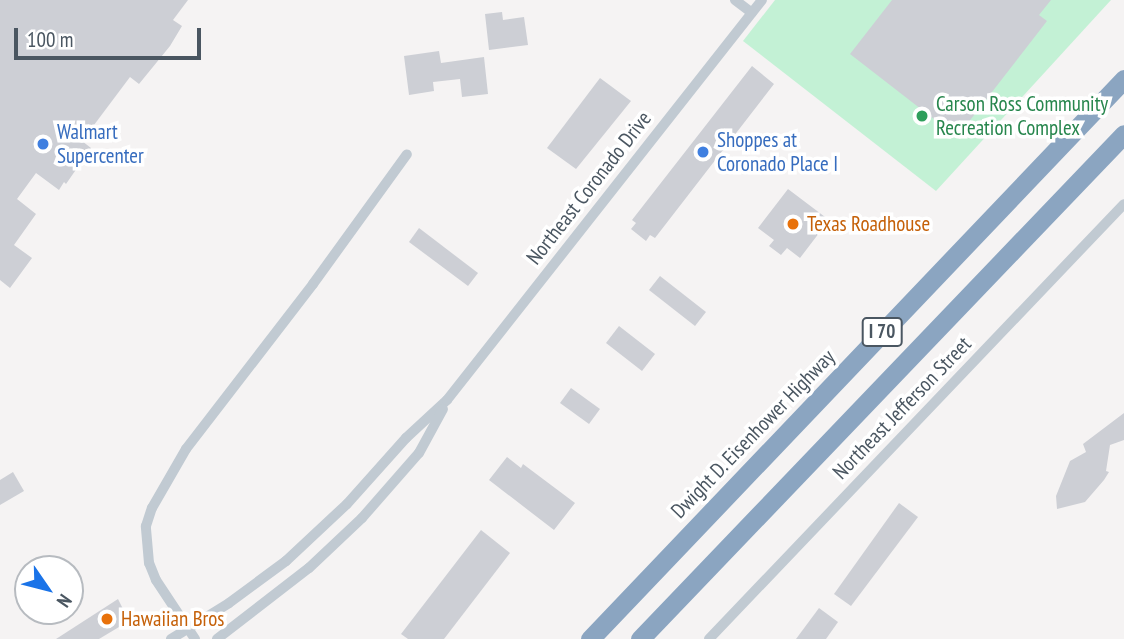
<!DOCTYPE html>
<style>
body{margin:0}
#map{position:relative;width:1124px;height:639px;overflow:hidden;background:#f5f3f3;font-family:"PT Sans Narrow",sans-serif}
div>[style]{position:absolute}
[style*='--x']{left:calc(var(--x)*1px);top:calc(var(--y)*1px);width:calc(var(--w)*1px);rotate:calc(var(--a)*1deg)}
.green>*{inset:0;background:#c3f1d5}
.building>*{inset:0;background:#cdcfd5}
.minor>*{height:10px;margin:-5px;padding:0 5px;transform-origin:5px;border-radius:5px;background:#c1cad2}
.motorway>*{height:19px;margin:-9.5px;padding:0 9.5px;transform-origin:9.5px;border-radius:9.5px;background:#8ba5c1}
.dots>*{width:19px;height:19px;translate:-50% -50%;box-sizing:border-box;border:4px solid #fff;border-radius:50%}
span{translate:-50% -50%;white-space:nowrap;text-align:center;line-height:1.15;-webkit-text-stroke:7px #fff;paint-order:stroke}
.shield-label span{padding:2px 5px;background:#fff;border:2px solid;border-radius:5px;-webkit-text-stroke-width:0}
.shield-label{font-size:19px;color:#4a5661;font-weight:700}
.leisure-label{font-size:21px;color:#27864d}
.left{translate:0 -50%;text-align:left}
.shop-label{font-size:21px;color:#366cbe}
.street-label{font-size:21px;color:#4a5661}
.food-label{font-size:21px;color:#c56008}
.north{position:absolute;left:14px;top:555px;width:70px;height:70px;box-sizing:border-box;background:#fff;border:2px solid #b7bbc0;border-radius:50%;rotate:125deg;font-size:19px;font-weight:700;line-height:28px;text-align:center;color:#4a5661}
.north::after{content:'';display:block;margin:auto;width:24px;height:32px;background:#1a73e8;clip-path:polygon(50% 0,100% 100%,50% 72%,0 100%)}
.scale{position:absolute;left:14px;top:28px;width:187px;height:32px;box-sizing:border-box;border:4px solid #4a5661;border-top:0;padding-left:9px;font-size:21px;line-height:24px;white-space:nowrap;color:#4a5661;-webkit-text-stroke:5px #fff;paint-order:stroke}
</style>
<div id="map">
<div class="green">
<div style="clip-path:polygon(775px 0,1111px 0,936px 191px,743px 41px)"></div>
</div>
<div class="building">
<div style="clip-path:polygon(0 0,188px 0,173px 20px,182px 26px,170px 46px,139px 84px,130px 77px,82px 141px,91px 148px,66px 184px,64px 182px,59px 190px,36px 173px,17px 199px,36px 214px,14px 245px,32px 258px,10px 288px,0 280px)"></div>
<div style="clip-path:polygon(892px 0,1051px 0,1039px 15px,1047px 21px,957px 137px,850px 54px)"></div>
<div style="clip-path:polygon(502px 12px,503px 20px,524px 17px,528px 45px,489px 50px,485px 14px)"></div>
<div style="clip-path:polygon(439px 51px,441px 63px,484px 57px,488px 94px,462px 97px,460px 79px,433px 82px,434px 91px,409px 95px,404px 56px)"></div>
<div style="clip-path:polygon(752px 66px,774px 84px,655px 238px,650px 235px,646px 241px,631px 229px,636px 223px,632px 220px)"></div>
<div style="clip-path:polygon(600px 78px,631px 101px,576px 169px,547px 148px)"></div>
<div style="clip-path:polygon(788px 189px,829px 220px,800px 258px,787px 248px,781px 255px,769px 246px,774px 240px,758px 228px)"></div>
<div style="clip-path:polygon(419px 228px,478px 273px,468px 286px,409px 242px)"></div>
<div style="clip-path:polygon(660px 276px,706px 312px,695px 326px,649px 290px)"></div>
<div style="clip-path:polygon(619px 326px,655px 354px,642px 371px,606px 343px)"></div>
<div style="clip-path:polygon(571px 388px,600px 409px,589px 424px,560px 403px)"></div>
<div style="clip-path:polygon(1124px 413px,1124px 440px,1110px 445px,1106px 471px,1109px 472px,1104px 480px,1085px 502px,1057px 509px,1056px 496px,1070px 461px,1086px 452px,1083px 444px)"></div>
<div style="clip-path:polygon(507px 457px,521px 468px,523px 464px,575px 503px,554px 530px,489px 480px)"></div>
<div style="clip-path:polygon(13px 472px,24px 491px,0 505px,0 480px)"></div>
<div style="clip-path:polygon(899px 503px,918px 517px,851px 606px,834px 594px)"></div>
<div style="clip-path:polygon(481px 530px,510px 553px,444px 639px,408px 639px,401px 634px)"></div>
<div style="clip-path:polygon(118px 599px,129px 621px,99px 639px,56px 639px)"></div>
<div style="clip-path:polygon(819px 608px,838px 622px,826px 639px,796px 639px)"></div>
</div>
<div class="minor">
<div style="--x:735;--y:0;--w:21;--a:37"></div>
<div style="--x:171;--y:639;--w:68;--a:-31.8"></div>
<div style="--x:229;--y:603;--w:71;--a:-36.4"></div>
<div style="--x:286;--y:561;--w:83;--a:-43.1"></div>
<div style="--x:347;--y:504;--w:89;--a:-48.2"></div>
<div style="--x:406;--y:438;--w:56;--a:-42.8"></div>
<div style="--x:447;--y:400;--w:509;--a:-51.78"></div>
<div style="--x:195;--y:639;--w:71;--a:-123.5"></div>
<div style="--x:156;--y:580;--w:18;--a:-112"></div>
<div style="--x:149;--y:563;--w:37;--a:-95"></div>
<div style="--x:146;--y:526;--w:19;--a:-72"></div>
<div style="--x:152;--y:508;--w:68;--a:-60"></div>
<div style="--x:186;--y:449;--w:208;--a:-52.4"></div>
<div style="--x:313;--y:284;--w:160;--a:-54.1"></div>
<div style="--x:217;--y:639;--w:116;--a:-37.7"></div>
<div style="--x:309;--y:568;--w:73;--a:-43.3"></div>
<div style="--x:362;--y:518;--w:86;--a:-48.8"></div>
<div style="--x:419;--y:453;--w:50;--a:-61.4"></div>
<div style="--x:709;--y:639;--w:601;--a:-46.35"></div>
</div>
<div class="motorway">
<div style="--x:590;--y:639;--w:774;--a:-46.36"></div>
<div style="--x:640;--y:639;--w:699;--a:-46.22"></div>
</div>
<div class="dots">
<div style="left:922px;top:116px;background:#2e9e5b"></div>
<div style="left:43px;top:144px;background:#3f7fe0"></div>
<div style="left:703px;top:152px;background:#3f7fe0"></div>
<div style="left:793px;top:224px;background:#e8710a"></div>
<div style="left:107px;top:619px;background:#e8710a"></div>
</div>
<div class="shield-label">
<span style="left:882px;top:332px">I 70</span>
</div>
<div class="leisure-label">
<span class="left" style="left:936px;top:116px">Carson Ross Community<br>Recreation Complex</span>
</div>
<div class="shop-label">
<span class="left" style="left:57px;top:144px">Walmart<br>Supercenter</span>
<span class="left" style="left:717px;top:152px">Shoppes at<br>Coronado Place I</span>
</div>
<div class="street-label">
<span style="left:589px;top:188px;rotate:-52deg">Northeast Coronado Drive</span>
<span style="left:902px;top:408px;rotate:-46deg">Northeast Jefferson Street</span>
<span style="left:753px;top:434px;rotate:-46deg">Dwight D. Eisenhower Highway</span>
</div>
<div class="food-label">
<span class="left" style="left:807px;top:224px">Texas Roadhouse</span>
<span class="left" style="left:121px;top:619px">Hawaiian Bros</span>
</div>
<div class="north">N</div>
<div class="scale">100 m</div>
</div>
